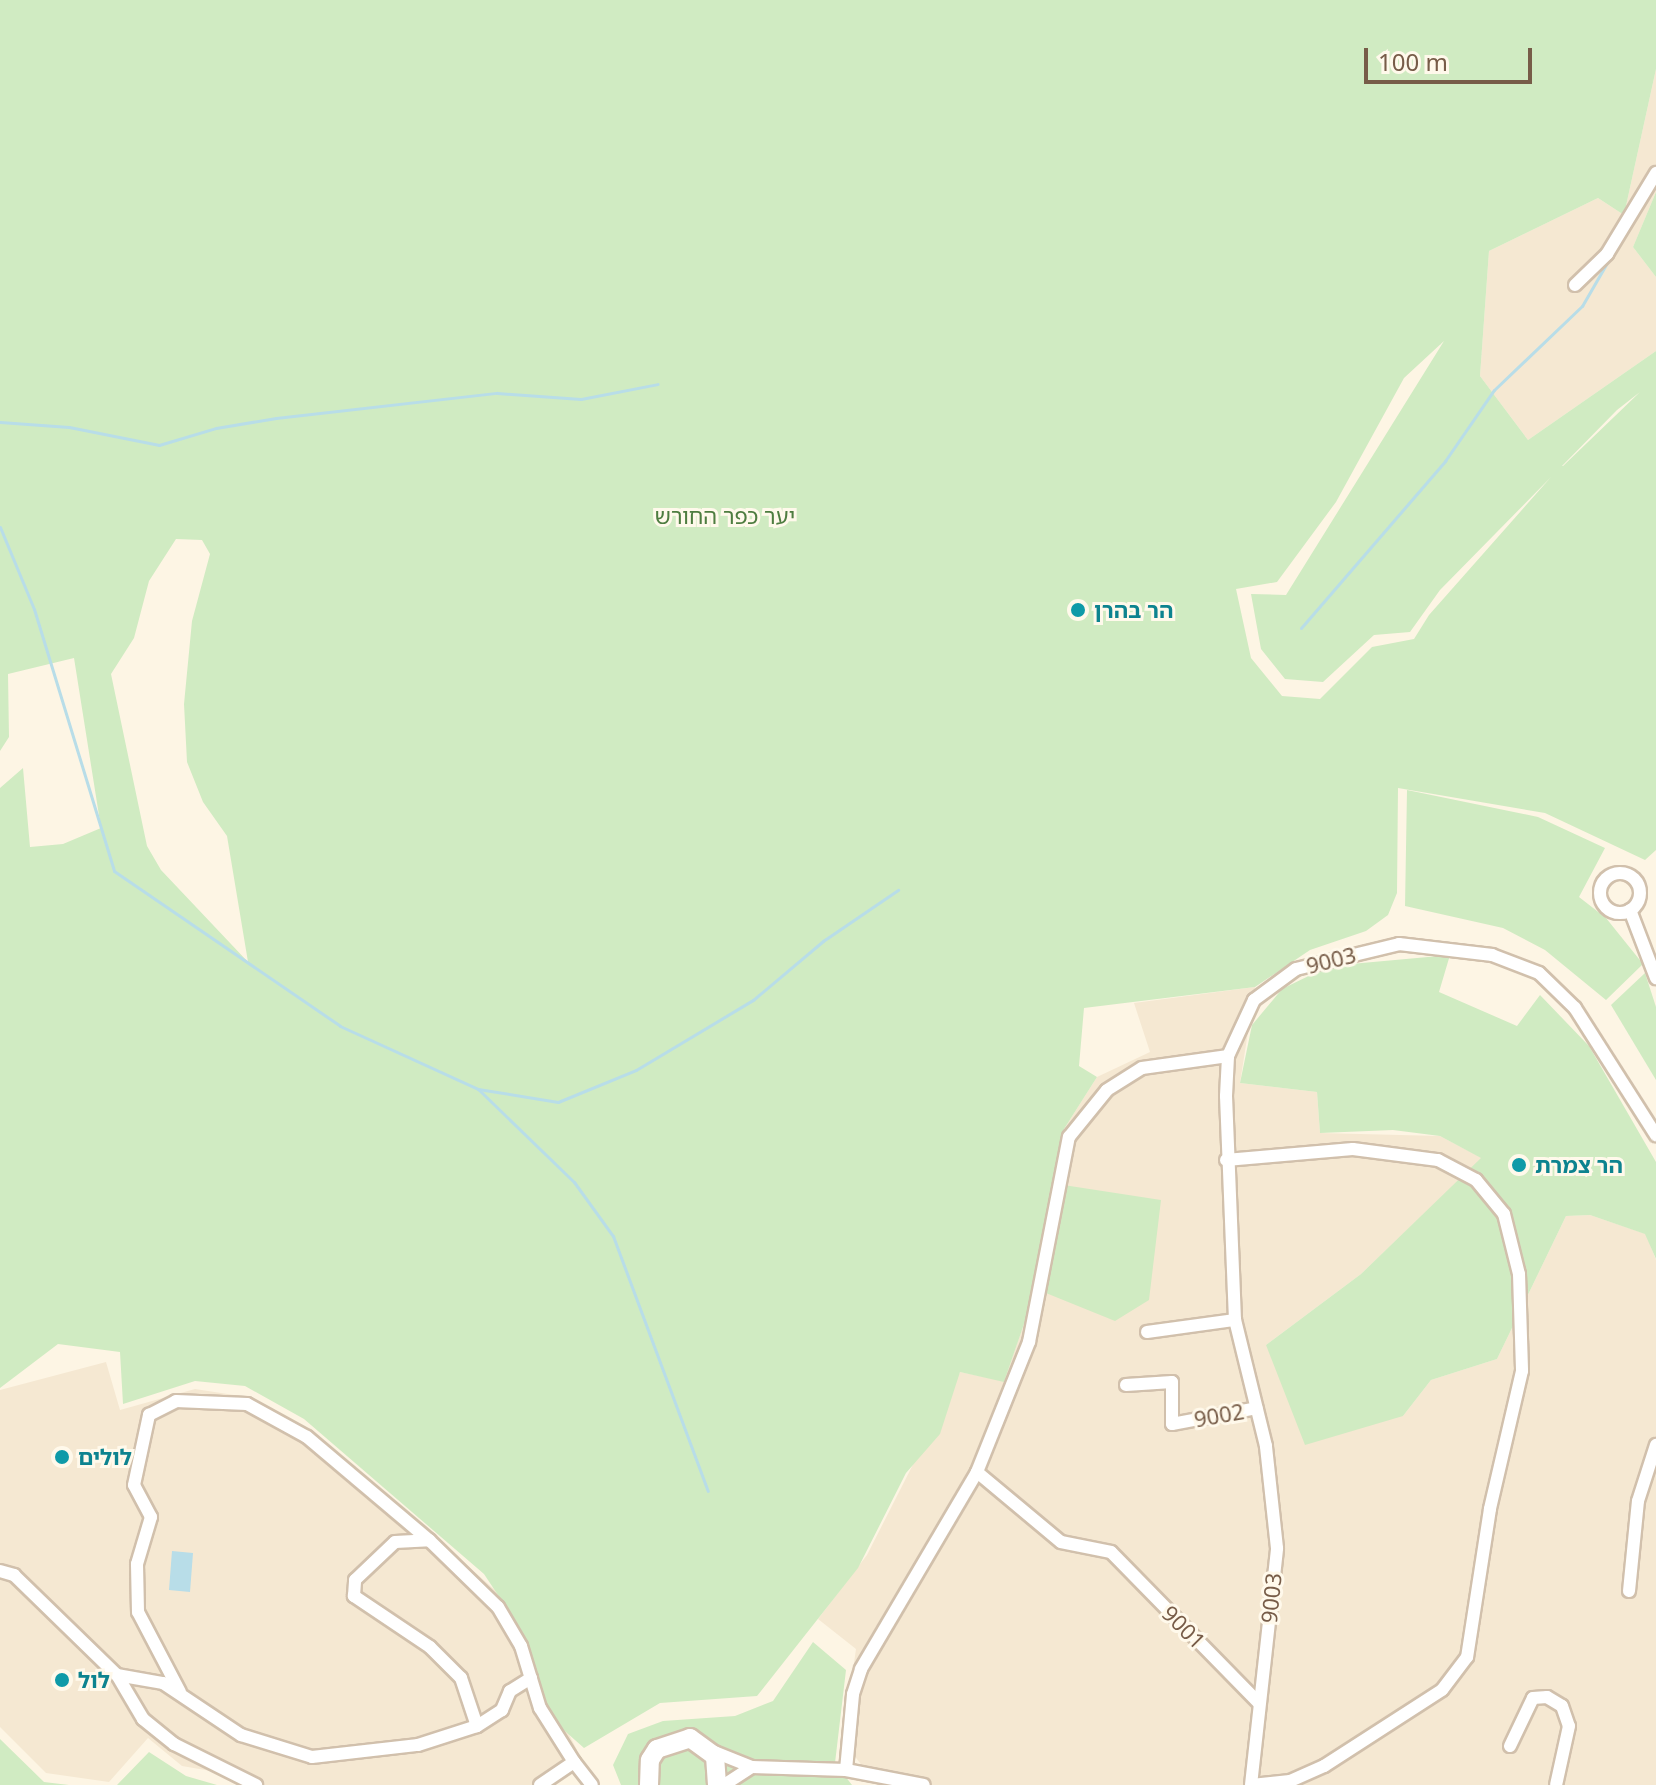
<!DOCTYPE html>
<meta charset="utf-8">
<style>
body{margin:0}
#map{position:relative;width:1656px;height:1785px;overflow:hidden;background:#fdf5e4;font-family:"Noto Sans","Noto Sans Hebrew",sans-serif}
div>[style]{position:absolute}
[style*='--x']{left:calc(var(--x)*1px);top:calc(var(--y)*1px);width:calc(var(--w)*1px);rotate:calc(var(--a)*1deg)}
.residential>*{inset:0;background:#f5e8d2}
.green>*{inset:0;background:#d0ebc2}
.water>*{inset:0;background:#b8dde8}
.stream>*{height:3px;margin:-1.5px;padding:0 1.5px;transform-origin:1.5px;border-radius:1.5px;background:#b8dde8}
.roads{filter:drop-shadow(2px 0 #d1c0ac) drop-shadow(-2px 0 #d1c0ac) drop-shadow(0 2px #d1c0ac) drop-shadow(0 -2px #d1c0ac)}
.street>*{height:12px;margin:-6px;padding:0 6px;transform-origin:6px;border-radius:6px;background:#fff}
.street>.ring{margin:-6px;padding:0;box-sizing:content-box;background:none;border:12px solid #fff;border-radius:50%}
.secondary>*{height:18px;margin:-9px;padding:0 9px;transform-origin:9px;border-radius:9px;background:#fff}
.dots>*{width:22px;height:22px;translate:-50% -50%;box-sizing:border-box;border:4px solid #fff9eb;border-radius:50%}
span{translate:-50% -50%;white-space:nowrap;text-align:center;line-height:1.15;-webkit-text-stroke:6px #fff9eb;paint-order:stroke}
.park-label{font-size:22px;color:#4e7d40}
.culture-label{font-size:22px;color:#0d838f;font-weight:700}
.left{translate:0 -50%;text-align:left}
.street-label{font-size:22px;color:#775c48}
.scale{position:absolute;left:1364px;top:48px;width:168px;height:36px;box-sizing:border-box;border:4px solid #775c48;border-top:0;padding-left:10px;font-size:24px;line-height:28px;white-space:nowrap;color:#775c48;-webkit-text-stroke:6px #fff9eb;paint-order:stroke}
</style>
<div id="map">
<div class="residential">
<div style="clip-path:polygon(1656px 69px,1656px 192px,1633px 247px,1656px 277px,1656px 351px,1528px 440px,1480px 376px,1489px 251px,1598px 198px,1624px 215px)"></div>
<div style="clip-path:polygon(1255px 987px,1240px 1083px,1317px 1092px,1320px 1133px,1440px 1136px,1482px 1158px,1361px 1274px,1266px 1345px,1403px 1416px,1431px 1380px,1497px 1359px,1566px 1216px,1590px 1215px,1646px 1234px,1656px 1260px,1656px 1785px,877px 1785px,843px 1741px,856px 1649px,818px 1619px,867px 1555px,960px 1372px,1004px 1381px,1036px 1289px,1064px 1129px,1097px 1077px,1150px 1052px,1134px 1003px)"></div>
<div style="clip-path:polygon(106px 1362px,120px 1410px,195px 1389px,247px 1397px,294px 1423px,395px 1502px,495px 1590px,577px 1750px,546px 1785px,237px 1785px,211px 1771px,182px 1766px,148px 1738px,109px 1782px,46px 1773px,0 1727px,0 1390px)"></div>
</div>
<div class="green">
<div style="clip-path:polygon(evenodd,0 0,1656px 0,1656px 69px,1624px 215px,1598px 198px,1489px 251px,1480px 376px,1528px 440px,1656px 351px,1656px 850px,1645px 860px,1545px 813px,1398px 788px,1397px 893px,1388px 915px,1366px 931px,1310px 950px,1255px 987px,1084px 1008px,1079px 1066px,1097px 1077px,1064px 1129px,1057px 1184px,1161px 1200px,1149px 1300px,1115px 1321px,1036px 1289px,1004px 1382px,960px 1372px,940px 1434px,906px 1473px,858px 1568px,757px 1696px,660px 1703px,584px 1748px,549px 1717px,521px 1630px,484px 1574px,304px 1419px,245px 1386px,195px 1381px,123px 1404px,120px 1352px,58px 1344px,0 1388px,0 788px,23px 768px,30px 847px,63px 844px,101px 828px,74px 658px,8px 674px,9px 737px,0 751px,0 0,1444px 341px,1286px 595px,1251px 594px,1261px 649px,1285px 679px,1323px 682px,1374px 635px,1410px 632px,1440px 590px,1551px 477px,1429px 615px,1414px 639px,1372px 647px,1320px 699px,1282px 696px,1251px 658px,1236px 589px,1277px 582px,1336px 502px,1404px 378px,1444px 341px,0 0,1640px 392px,1563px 466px,1562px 466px,1617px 410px,1640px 392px,0 0,176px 539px,202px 540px,210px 554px,192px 621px,184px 704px,187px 762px,203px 802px,227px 836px,248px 962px,161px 870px,147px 846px,111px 674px,134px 638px,149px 581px,176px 539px)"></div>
<div style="clip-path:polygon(1656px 192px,1656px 277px,1633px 247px)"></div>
<div style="clip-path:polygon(1407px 790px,1538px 817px,1605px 848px,1579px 897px,1606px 918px,1643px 964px,1606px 1000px,1545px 950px,1503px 928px,1405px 906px)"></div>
<div style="clip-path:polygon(1450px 955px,1439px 992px,1517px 1026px,1540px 995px,1589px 1046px,1656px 1162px,1656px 1259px,1645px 1234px,1590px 1215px,1566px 1216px,1497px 1359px,1431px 1380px,1403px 1416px,1305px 1445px,1266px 1345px,1361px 1274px,1481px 1158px,1440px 1136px,1393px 1130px,1320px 1133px,1317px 1092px,1240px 1083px,1252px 1025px,1282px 989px,1329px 966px)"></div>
<div style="clip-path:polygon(1645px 973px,1656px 1007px,1656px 1080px,1611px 1005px)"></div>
<div style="clip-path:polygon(813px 1642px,846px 1670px,835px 1763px,852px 1785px,621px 1785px,613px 1765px,628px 1734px,663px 1721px,735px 1716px,773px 1701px)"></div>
<div style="clip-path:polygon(0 1739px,44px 1782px,69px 1785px,0 1785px)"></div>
<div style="clip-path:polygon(149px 1752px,186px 1776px,217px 1785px,117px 1785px)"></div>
</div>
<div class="water">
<div style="clip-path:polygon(172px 1551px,193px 1553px,190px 1592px,169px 1590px)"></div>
</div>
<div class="stream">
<div style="--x:0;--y:422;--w:69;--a:4.1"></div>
<div style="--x:69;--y:427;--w:92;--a:11.3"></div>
<div style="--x:159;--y:445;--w:59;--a:-16.6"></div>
<div style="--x:216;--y:428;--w:61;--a:-9.5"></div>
<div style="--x:276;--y:418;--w:222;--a:-6.5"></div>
<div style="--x:497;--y:393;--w:84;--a:4.1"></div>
<div style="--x:581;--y:399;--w:78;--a:-11"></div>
<div style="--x:0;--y:527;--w:89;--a:67.5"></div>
<div style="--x:34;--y:609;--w:274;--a:73"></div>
<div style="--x:114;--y:871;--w:274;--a:34.4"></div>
<div style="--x:340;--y:1026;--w:152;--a:24.5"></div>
<div style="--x:478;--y:1089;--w:81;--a:9.2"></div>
<div style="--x:558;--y:1102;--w:84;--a:-22.3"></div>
<div style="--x:636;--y:1070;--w:136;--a:-30.9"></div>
<div style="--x:753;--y:1000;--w:92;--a:-40.1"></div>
<div style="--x:823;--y:941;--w:91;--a:-34.2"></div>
<div style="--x:1301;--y:628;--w:221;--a:-49.2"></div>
<div style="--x:1445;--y:461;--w:86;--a:-55.4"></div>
<div style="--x:1494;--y:390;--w:122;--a:-43.7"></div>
<div style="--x:1582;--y:306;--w:52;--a:-60"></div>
<div style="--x:478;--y:1089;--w:134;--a:44.1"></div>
<div style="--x:574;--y:1182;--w:67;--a:54.2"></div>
<div style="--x:613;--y:1236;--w:272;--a:69.6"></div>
</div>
<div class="roads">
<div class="street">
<div style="--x:1575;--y:285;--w:45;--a:-44.1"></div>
<div style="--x:1607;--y:254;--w:95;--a:-58.8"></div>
<div class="ring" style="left:1600px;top:873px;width:28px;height:28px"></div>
<div style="--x:1630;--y:910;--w:73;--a:69.1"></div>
<div style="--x:1226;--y:1160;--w:127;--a:-5"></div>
<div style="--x:1353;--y:1149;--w:86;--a:7.4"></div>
<div style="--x:1438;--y:1160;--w:43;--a:27.8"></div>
<div style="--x:1476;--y:1180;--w:44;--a:50.5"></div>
<div style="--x:1504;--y:1214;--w:62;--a:76"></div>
<div style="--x:1519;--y:1274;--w:97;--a:88.2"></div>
<div style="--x:1522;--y:1371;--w:142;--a:103.1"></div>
<div style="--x:1490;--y:1509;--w:150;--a:98.8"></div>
<div style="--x:1467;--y:1657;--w:41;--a:127.1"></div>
<div style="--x:1442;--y:1690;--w:140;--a:147.2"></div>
<div style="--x:1324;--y:1766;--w:37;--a:156"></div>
<div style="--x:1290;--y:1781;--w:36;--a:174"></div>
<div style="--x:1147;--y:1332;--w:89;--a:-7.8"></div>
<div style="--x:1126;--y:1385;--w:46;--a:-3.7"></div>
<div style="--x:1172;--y:1382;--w:42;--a:90"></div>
<div style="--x:1172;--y:1424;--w:86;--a:-10.7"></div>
<div style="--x:977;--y:1472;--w:109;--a:39.8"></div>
<div style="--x:1061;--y:1542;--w:51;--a:11.3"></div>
<div style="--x:1111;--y:1552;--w:210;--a:45.6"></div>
<div style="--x:0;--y:1571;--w:15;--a:16"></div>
<div style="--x:14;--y:1575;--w:144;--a:44.2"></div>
<div style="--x:117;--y:1675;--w:51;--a:59.4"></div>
<div style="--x:143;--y:1719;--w:40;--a:39"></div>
<div style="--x:174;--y:1744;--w:92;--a:26.6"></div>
<div style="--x:1629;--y:1591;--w:90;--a:-84.3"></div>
<div style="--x:1638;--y:1501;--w:59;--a:-72.2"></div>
<div style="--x:117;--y:1675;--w:47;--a:9.9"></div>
<div style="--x:163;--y:1683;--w:94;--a:33.7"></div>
<div style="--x:241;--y:1735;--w:74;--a:17.2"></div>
<div style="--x:312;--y:1757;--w:107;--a:-6.5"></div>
<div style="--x:418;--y:1745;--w:62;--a:-17.9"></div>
<div style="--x:531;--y:1678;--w:25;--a:148"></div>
<div style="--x:510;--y:1691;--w:21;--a:113"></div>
<div style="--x:502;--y:1710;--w:30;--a:147"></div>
<div style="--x:477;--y:1726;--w:51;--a:-108.4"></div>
<div style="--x:461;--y:1678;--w:44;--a:-135"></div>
<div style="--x:430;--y:1647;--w:92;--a:-146.1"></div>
<div style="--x:354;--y:1596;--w:16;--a:-86"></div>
<div style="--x:355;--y:1580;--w:55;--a:-43.5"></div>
<div style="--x:395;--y:1542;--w:34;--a:-3"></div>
<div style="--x:429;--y:1540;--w:96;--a:44.2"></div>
<div style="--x:498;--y:1607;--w:45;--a:59.5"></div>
<div style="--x:521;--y:1646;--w:65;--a:73"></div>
<div style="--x:540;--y:1708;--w:64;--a:57.8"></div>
<div style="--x:180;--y:1692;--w:90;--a:-117.7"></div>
<div style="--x:138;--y:1612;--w:48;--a:-91.2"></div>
<div style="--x:137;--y:1564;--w:49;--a:-73.4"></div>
<div style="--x:151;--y:1517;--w:36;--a:-118"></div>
<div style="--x:134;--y:1485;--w:72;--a:-77.9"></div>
<div style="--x:149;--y:1415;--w:30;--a:-27"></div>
<div style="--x:176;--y:1401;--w:71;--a:2.4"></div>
<div style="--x:247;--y:1404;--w:68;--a:28.8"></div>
<div style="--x:307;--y:1437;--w:160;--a:40.2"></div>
<div style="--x:1510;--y:1746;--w:53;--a:-64.4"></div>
<div style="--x:1533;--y:1698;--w:14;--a:-4"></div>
<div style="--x:1547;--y:1697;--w:17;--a:31"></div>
<div style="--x:1562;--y:1706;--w:21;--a:71"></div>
<div style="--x:1569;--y:1726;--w:60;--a:102.4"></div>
<div style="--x:712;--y:1751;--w:43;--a:21.8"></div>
<div style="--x:752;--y:1767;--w:94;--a:1.8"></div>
<div style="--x:846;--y:1770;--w:79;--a:10.9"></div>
<div style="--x:846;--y:1770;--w:76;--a:-84.7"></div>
<div style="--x:853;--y:1694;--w:26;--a:-72"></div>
<div style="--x:861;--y:1669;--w:229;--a:-59.5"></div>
<div style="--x:977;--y:1472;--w:140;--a:-68.2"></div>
<div style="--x:1029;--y:1342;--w:209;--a:-79"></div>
<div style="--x:1069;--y:1137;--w:60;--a:-51"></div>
<div style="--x:1107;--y:1090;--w:41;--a:-32.2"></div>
<div style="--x:1142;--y:1068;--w:87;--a:-7.9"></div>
<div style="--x:540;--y:1785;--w:41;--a:-34.1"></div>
<div style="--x:574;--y:1762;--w:29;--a:52"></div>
<div style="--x:724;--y:1785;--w:33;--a:-33"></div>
<div style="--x:1251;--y:1785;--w:238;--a:-83.7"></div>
<div style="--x:1277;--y:1548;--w:103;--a:-96.2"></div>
<div style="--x:1266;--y:1446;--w:130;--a:-103.8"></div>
<div style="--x:1235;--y:1320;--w:224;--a:-92.3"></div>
<div style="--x:1226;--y:1096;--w:40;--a:-87.1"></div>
<div style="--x:1228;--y:1056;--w:62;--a:-65.1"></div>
<div style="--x:1254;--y:1000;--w:52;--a:-36.4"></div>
<div style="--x:1296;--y:969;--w:106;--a:-13.6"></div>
<div style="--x:1399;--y:944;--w:94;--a:6.7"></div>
<div style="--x:1492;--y:955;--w:50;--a:21"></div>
<div style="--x:1539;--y:973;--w:50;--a:44.2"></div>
<div style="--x:1575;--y:1008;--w:151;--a:57.5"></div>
</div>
<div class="secondary">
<div style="--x:649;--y:1785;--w:25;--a:-88"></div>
<div style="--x:650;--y:1760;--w:13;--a:-58"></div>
<div style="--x:657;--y:1749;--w:35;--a:-18"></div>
<div style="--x:690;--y:1738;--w:31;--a:36"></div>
<div style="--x:715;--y:1756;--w:29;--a:86"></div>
</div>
</div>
<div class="dots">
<div style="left:1078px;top:610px;background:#0f9aa8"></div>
<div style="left:1519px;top:1165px;background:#0f9aa8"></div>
<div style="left:62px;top:1457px;background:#0f9aa8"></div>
<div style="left:62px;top:1680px;background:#0f9aa8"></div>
</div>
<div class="park-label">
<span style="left:725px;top:516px">יער כפר החורש</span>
</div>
<div class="culture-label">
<span class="left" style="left:1094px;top:610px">הר בהרן</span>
<span class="left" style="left:1535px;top:1165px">הר צמרת</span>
<span class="left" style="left:78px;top:1457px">לולים</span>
<span class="left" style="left:78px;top:1680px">לול</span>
</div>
<div class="street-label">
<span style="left:1331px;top:960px;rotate:-14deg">9003</span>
<span style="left:1219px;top:1415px;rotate:-10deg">9002</span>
<span style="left:1271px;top:1598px;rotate:-84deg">9003</span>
<span style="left:1184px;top:1627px;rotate:45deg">9001</span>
</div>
<div class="scale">100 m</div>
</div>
